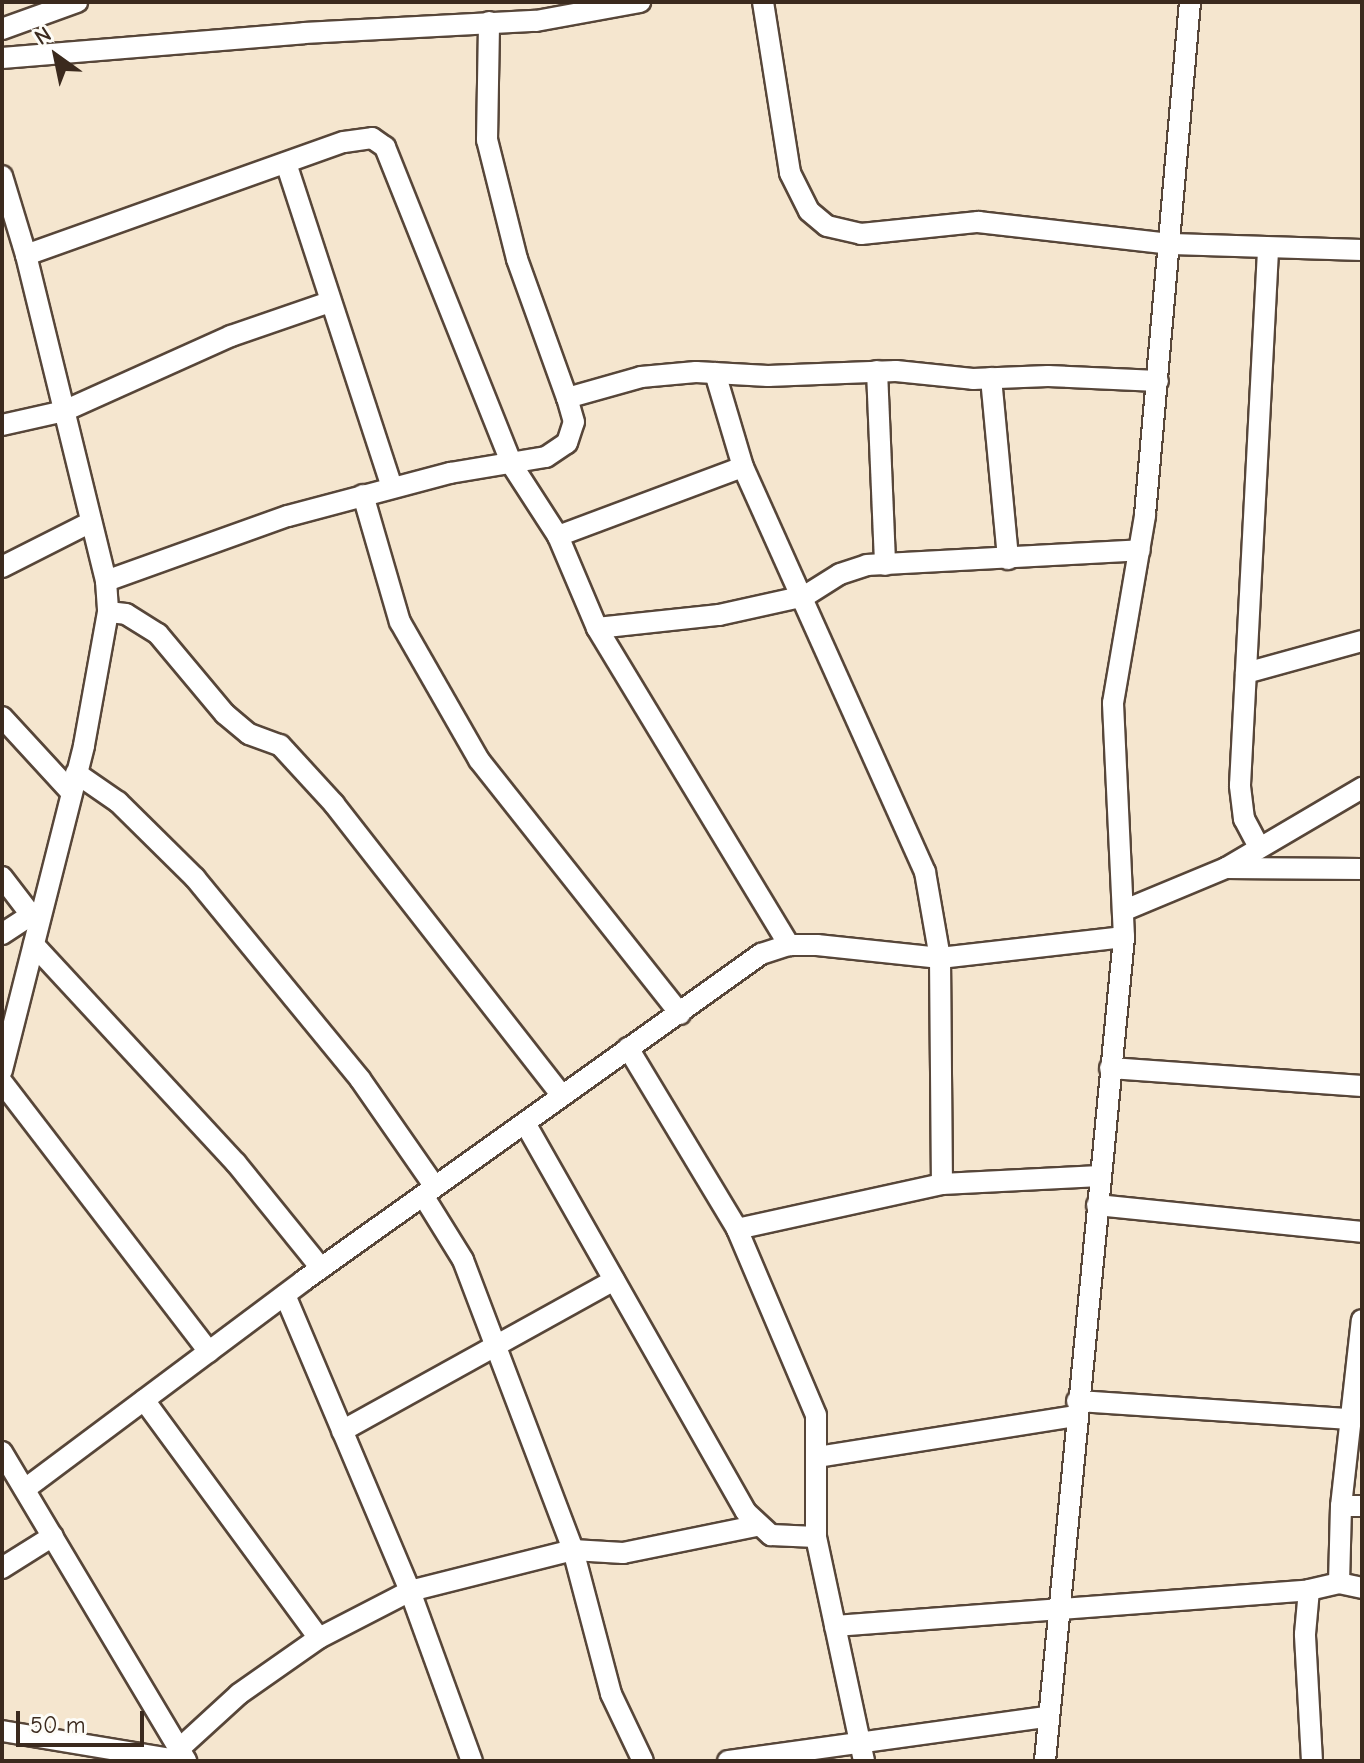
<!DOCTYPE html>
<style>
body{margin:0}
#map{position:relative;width:1364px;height:1763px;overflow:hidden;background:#f5e6cf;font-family:"Comic Neue",sans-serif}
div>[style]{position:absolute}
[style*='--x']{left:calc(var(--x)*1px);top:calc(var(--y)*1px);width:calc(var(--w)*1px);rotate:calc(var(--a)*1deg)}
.roads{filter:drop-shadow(2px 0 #574639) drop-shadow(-2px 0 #574639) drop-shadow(0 2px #574639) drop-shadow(0 -2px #574639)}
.street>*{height:20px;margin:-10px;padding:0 10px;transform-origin:10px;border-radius:10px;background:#fff}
span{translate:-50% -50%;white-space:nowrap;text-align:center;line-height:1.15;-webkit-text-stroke:6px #fdfcf7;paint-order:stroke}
.frame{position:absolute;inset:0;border:4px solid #3b2a1e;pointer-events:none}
.north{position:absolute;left:16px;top:16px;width:80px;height:80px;-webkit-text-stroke:6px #fdfcf7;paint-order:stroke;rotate:327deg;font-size:22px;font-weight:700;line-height:32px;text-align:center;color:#3b2a1e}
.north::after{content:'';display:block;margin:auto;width:28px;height:36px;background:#3b2a1e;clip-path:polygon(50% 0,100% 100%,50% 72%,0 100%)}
.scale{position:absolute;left:16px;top:1711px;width:128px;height:36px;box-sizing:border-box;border:4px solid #3b2a1e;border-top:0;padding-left:10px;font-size:24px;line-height:28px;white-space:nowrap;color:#3b2a1e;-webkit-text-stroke:6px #fdfcf7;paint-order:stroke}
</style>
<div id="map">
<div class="roads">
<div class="street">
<div style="--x:763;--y:2;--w:173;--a:81"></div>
<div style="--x:790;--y:173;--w:42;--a:63.4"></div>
<div style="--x:809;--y:211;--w:23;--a:40"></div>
<div style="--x:827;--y:226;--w:35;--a:13"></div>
<div style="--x:861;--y:234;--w:118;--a:-5.9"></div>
<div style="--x:978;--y:222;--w:195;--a:6.5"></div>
<div style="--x:1172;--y:244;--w:190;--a:1.8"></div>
<div style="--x:2;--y:29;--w:80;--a:-19.8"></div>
<div style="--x:2;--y:58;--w:303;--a:-4.7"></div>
<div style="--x:304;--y:33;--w:232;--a:-3"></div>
<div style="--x:536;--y:21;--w:106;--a:-10.4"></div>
<div style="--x:286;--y:163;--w:341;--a:71.9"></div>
<div style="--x:2;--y:176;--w:83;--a:73.1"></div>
<div style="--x:26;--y:255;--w:336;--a:76.2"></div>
<div style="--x:106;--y:581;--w:31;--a:86"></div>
<div style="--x:108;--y:612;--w:136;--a:100.2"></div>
<div style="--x:84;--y:746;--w:335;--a:104.2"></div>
<div style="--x:26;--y:255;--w:337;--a:-19.6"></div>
<div style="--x:344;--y:142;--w:28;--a:-8"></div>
<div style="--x:372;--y:138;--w:16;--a:35"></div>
<div style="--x:385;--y:147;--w:342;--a:68.2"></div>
<div style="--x:512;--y:465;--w:85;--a:57.1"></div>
<div style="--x:558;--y:536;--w:100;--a:67"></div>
<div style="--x:597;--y:628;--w:371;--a:58.8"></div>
<div style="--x:877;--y:371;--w:194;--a:87.6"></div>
<div style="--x:715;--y:373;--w:98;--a:73.4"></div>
<div style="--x:743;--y:467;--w:444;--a:65.8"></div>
<div style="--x:925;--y:872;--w:87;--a:80.1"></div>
<div style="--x:940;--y:958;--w:226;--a:89.5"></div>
<div style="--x:991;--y:378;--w:182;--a:84.6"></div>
<div style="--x:567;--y:398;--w:77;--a:-15.8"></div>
<div style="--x:641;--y:377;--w:55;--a:-5.2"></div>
<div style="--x:696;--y:372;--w:72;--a:3.2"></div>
<div style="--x:768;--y:376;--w:128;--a:-2.2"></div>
<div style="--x:896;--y:371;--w:77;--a:5.9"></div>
<div style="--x:973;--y:379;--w:75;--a:-2.3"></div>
<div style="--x:1048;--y:376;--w:110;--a:2.6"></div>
<div style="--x:2;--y:425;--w:64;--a:-12.7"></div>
<div style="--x:64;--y:411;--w:183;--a:-24.2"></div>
<div style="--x:231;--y:336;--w:102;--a:-19"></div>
<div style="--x:363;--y:495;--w:132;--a:73.8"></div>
<div style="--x:400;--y:622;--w:159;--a:60.2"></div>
<div style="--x:479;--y:760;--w:324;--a:51.6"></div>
<div style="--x:558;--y:536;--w:197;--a:-20.5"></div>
<div style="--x:2;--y:567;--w:100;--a:-26.8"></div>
<div style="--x:106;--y:581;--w:193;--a:-19.7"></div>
<div style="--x:288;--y:516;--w:168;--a:-14.9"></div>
<div style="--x:450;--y:473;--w:97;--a:-9.5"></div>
<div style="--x:546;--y:457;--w:25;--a:-34"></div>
<div style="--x:567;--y:443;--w:22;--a:-72"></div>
<div style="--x:574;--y:422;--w:25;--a:-106"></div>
<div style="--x:567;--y:398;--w:148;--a:-109.8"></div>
<div style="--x:517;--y:259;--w:123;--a:-104.1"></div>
<div style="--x:487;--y:140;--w:118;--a:-89"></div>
<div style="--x:108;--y:612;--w:18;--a:6"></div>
<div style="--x:126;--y:614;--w:38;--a:32"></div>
<div style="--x:158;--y:634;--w:104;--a:50.1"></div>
<div style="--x:225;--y:714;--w:31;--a:40"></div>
<div style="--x:249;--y:734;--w:33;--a:20"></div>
<div style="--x:280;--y:745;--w:80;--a:47.5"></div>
<div style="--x:334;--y:804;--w:370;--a:52"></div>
<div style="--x:597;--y:628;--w:123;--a:-6.1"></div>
<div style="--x:719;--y:615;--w:88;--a:-12.5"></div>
<div style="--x:805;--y:596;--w:41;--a:-32.2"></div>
<div style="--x:840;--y:574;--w:28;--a:-18"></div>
<div style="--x:867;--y:565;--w:273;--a:-3.1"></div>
<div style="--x:1246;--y:673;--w:120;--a:-15.4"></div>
<div style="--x:2;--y:717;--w:100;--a:47.4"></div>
<div style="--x:76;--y:773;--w:51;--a:34.6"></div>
<div style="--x:118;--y:802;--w:108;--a:44.6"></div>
<div style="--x:195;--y:878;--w:260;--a:50.6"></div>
<div style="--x:360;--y:1079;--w:131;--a:55.2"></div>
<div style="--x:1259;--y:847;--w:32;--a:-118"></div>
<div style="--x:1244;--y:819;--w:34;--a:-97"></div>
<div style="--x:1240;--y:785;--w:536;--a:-87"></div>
<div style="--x:1226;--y:868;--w:136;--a:0.4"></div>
<div style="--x:2;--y:877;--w:59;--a:52.5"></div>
<div style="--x:1125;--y:910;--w:109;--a:-22.6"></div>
<div style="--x:1226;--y:868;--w:158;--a:-30.5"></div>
<div style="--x:2;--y:934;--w:35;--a:-33"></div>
<div style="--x:34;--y:945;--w:297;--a:47.2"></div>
<div style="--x:236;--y:1163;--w:135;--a:51"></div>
<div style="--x:628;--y:1048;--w:211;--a:58.9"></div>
<div style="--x:737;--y:1229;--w:202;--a:67"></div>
<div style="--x:816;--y:1415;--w:122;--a:90"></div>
<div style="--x:816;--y:1537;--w:229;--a:77.9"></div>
<div style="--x:1110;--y:1068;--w:253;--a:4.1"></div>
<div style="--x:2;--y:1082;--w:340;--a:52.5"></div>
<div style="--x:525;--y:1123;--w:447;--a:60.4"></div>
<div style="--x:746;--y:1512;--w:34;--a:43"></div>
<div style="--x:771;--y:1535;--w:45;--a:2.5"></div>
<div style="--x:424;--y:1197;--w:74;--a:58.2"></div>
<div style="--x:463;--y:1260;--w:310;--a:69.2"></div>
<div style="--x:573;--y:1550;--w:149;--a:75.2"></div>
<div style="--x:611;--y:1694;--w:74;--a:64.5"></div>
<div style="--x:1097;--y:1205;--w:266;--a:5.8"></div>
<div style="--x:737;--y:1229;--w:210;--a:-12.4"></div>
<div style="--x:942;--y:1184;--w:158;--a:-2.9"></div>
<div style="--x:285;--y:1295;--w:321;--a:67.1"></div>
<div style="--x:410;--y:1591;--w:181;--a:70"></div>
<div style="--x:144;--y:1400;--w:295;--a:53.7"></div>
<div style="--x:1077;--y:1401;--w:275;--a:3.8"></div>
<div style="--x:342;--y:1431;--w:311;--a:-29"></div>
<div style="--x:2;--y:1452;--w:360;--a:59.2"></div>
<div style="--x:817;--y:1457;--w:262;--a:-9"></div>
<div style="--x:25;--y:1489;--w:347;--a:-36.8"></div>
<div style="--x:303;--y:1281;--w:563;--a:-35.53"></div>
<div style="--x:761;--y:954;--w:29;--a:-18"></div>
<div style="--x:789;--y:945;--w:28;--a:0"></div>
<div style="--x:817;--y:945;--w:124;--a:6"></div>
<div style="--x:940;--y:958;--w:185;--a:-6.5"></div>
<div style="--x:1341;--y:1506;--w:21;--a:0"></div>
<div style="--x:2;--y:1568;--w:60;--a:-32.1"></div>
<div style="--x:1339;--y:1583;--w:77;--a:-88.5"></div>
<div style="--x:1341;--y:1506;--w:187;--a:-83.6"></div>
<div style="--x:835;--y:1626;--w:475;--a:-4.3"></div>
<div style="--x:2;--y:1731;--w:184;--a:9.4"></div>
<div style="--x:179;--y:1749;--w:81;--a:-42.5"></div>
<div style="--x:239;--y:1694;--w:98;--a:-35"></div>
<div style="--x:319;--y:1638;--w:102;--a:-27.3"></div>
<div style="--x:410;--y:1591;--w:168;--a:-14.1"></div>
<div style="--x:573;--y:1550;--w:50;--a:3.4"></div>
<div style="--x:623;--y:1553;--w:136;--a:-11.5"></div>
<div style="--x:728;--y:1761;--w:322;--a:-7.9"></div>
<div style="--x:1045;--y:1761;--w:828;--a:-84.52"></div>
<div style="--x:1124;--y:937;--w:234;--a:-92.7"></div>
<div style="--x:1113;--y:703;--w:191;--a:-80.3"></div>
<div style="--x:1145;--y:515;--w:515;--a:-84.99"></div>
<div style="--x:1312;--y:1761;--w:127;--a:-93.2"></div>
<div style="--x:1305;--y:1634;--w:44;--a:-84.8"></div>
<div style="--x:1309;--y:1590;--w:31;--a:-13"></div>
<div style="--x:1339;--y:1583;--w:24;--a:12"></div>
</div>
</div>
<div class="frame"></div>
<div class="north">N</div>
<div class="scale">50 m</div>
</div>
